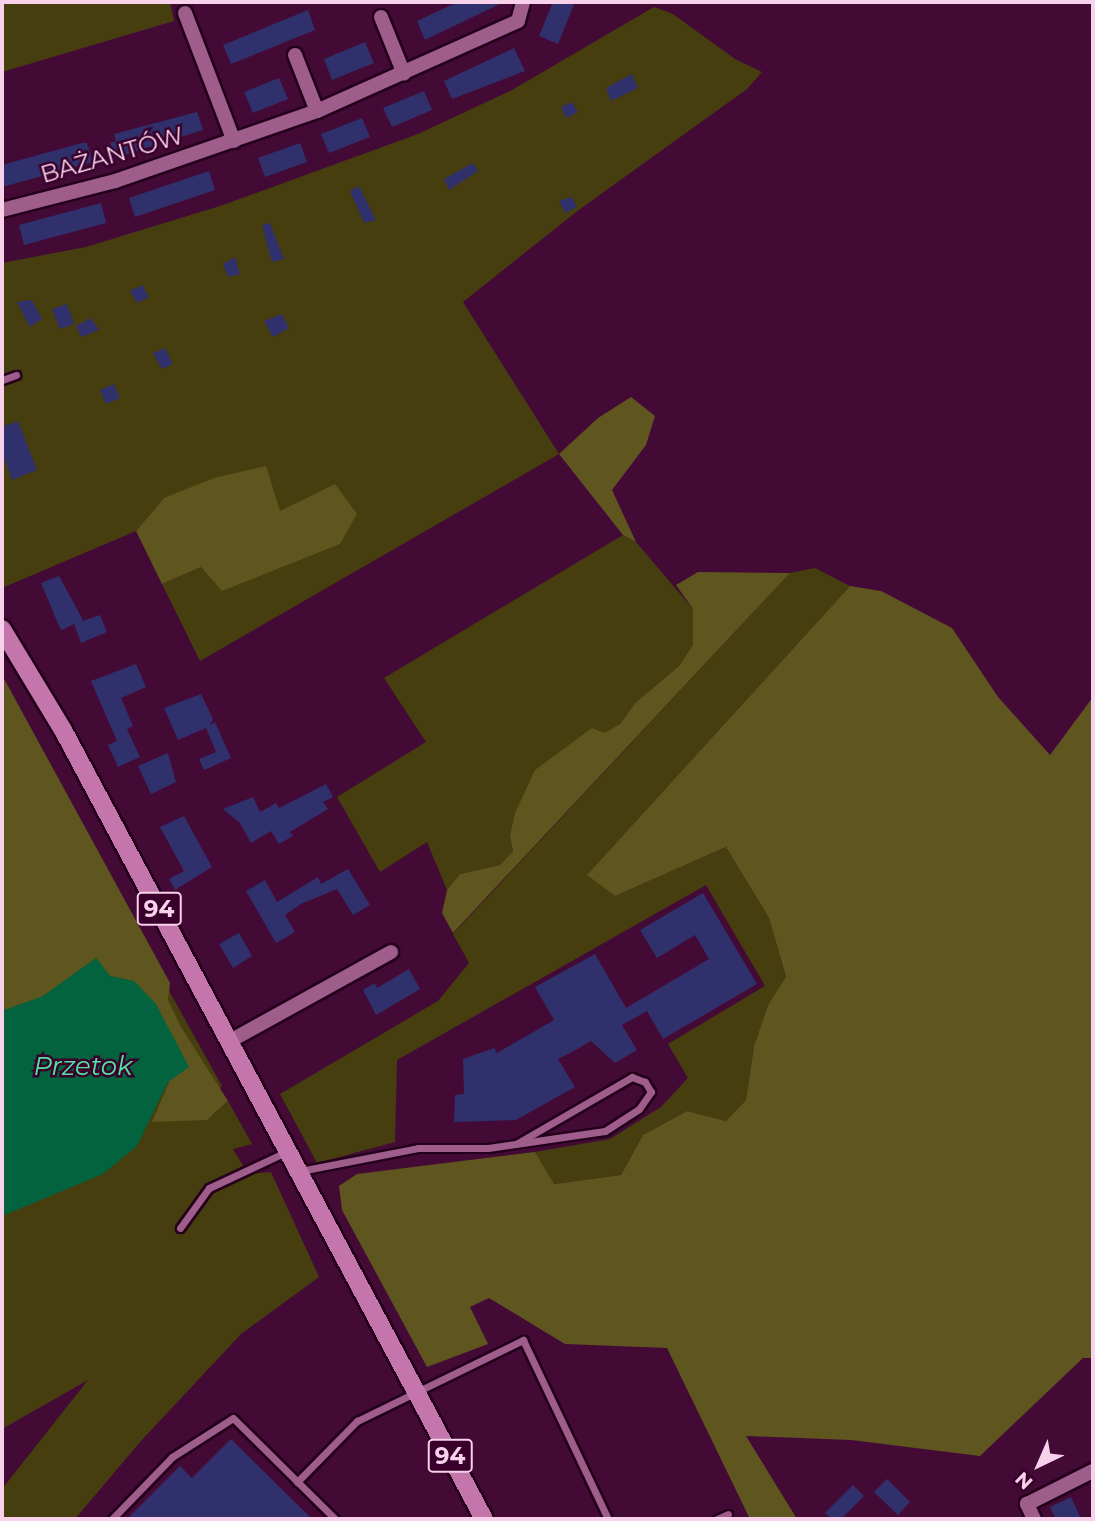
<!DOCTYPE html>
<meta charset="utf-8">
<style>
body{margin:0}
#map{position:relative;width:1095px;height:1521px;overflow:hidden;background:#440a36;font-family:Montserrat,sans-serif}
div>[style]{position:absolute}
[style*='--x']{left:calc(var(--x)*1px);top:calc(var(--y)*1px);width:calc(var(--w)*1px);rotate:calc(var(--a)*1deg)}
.green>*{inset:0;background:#463e0f}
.forest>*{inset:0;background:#5f551f}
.water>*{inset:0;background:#03633f}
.building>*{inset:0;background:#30306c}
.roads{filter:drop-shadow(2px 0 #24001b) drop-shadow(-2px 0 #24001b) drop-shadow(0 2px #24001b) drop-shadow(0 -2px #24001b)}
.lane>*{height:7px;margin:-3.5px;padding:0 3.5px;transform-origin:3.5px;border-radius:3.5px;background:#9e5d8a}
.street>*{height:14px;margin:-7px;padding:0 7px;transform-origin:7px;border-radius:7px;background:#9e5d8a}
.primary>*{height:18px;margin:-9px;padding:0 9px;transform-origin:9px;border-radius:9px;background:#c476ac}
span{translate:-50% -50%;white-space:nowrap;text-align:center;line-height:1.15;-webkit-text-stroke:5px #39002c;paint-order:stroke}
.shield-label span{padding:2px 5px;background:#39002c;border:2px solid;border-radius:5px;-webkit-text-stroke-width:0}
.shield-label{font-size:23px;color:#f7d2ea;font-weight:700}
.street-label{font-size:24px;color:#f7d2ea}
.water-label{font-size:26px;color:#55e2a0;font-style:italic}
.frame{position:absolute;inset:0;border:4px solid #f7d2ea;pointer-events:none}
.north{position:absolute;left:1004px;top:1430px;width:70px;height:70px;-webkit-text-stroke:5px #39002c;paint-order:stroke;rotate:224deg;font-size:19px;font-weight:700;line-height:28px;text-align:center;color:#f7d2ea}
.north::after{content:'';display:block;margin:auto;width:24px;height:32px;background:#f7d2ea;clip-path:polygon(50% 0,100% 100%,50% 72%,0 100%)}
</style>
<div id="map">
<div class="green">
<div style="clip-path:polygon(2px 2px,170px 2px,174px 21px,2px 72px)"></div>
<div style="clip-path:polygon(654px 7px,673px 14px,735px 59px,762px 72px,747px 89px,576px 212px,463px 302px,559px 454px,200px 661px,162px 584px,201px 567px,280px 511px,164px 498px,136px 531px,2px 588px,2px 263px,86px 247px,220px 206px,418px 134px,512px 90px)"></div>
<div style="clip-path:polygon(623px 535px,636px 542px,693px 609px,693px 646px,679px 666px,636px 702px,620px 724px,604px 733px,510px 836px,513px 851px,500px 865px,460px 874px,447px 890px,427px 842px,380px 872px,337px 797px,426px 742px,384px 678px)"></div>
<div style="clip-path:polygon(815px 568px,850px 586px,588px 874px,615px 896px,726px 847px,769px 918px,786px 978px,768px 1005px,754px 1046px,746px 1100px,726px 1121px,687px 1111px,643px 1135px,621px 1175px,553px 1184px,535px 1152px,610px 1139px,661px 1107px,688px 1078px,668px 1044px,765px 986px,706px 885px,397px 1060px,395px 1142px,317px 1163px,280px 1094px,438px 1001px,469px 963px,453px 934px,790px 573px)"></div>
<div style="clip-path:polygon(2px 690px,222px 1086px,205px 1103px,213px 1115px,228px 1101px,252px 1144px,233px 1149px,248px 1174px,271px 1172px,319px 1277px,241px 1334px,140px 1442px,75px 1519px,2px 1519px,2px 1489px,88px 1380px,2px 1429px)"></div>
</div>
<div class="forest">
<div style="clip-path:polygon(631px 397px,655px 416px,646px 445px,612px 490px,636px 542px,623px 535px,559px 454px,598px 418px)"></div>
<div style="clip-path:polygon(266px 466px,280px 511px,335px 484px,357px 514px,340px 544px,222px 591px,201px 567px,162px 584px,136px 531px,164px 498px,214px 478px)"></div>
<div style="clip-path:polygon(698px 572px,790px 573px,453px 933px,442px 913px,447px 890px,460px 874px,500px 865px,513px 851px,510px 836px,515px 813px,535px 770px,592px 728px,604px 733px,620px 724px,636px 702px,679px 666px,693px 645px,693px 609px,676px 585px)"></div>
<div style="clip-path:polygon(850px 586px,881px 591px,952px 628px,998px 697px,1050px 755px,1093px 697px,1093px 1358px,1083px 1358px,980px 1456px,851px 1440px,746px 1436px,797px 1519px,750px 1519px,667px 1348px,565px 1344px,489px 1298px,470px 1307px,488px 1344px,427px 1367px,342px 1210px,339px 1186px,357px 1174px,535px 1152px,554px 1184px,621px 1175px,643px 1135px,687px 1111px,726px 1121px,746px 1100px,754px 1046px,768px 1005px,786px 977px,769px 918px,726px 847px,615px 896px,587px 875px)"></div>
<div style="clip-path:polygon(2px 675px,170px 983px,168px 1000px,181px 1027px,228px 1101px,207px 1120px,152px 1122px,169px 1082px,134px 981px,110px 976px,96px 958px,42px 997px,2px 1011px)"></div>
</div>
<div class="water">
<div style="clip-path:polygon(96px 958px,110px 976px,134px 981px,156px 1004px,189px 1067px,168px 1082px,137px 1146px,103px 1174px,2px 1216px,2px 1011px,43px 996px)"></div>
</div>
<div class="building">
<div style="clip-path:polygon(458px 2px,504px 2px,425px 40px,417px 21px)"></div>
<div style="clip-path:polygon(553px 2px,575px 2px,558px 44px,539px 36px)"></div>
<div style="clip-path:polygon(308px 10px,315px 30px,231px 64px,223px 45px)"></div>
<div style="clip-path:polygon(365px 42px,374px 63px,332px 80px,324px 59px)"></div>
<div style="clip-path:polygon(514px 48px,525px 71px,452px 99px,444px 81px)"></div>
<div style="clip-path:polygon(632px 74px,638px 88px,611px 101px,606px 88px)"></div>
<div style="clip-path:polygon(279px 78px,288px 99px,253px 113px,244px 92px)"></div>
<div style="clip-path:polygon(424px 91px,432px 110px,392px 127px,383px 108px)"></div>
<div style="clip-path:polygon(572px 102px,578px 112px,566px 118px,561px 107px)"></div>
<div style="clip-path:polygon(197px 112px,203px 130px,115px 158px,110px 143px,116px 141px,114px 134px)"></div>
<div style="clip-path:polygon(362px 118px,370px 137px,329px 153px,321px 134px)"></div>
<div style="clip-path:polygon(82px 143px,87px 143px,93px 162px,2px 187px,2px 165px)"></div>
<div style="clip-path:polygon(300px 143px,307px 162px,265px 177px,258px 158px)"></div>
<div style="clip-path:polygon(473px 163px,478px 171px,449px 190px,444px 179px)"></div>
<div style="clip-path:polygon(209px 171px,215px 190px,135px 217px,129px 198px)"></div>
<div style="clip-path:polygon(359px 186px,376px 220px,364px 223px,350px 191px)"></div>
<div style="clip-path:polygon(572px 197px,577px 207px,565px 213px,559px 201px)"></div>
<div style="clip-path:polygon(101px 203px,106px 223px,24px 245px,19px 225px)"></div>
<div style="clip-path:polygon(270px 223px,284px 259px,272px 262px,262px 225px)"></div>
<div style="clip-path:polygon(235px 257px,240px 274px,228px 277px,223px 264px)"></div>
<div style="clip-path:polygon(142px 285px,149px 297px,137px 303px,130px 291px)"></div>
<div style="clip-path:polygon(32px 300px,42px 319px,30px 327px,17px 302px)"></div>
<div style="clip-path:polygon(67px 304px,74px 324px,60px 329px,52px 309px)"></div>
<div style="clip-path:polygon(282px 314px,289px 328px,273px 337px,264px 321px)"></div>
<div style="clip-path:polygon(91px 318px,99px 330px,81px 337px,76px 326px)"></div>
<div style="clip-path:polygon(165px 348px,173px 364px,162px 369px,153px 353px)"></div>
<div style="clip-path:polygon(114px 384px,120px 398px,106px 404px,100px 390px)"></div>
<div style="clip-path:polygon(18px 421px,37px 470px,12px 480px,2px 452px,2px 427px)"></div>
<div style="clip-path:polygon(59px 576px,83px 620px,79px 622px,100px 615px,107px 632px,81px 643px,74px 624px,62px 630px,59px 626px,41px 583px)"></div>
<div style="clip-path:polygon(136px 664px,146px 687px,121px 698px,133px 726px,127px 729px,140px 757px,118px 767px,108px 745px,117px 741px,91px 681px)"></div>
<div style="clip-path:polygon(201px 694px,213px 719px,210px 725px,215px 722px,231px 758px,204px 770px,199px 759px,216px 752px,206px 728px,178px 740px,164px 708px)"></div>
<div style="clip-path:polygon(168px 753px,176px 782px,151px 794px,138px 766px)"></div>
<div style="clip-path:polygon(326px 784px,333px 797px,323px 802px,328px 809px,290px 832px,293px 836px,279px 844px,271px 831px,251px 843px,240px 823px,223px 809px,253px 797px,260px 812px,276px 803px,279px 808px)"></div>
<div style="clip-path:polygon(184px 816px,212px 867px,175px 890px,169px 879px,184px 871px,160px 827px)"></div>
<div style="clip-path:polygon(348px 869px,370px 905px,353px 915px,337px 889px,301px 904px,285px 915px,295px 932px,276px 943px,246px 891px,265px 880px,277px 902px,318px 877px,321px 884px)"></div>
<div style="clip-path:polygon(703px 893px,757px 984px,663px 1039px,647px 1011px,622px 1025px,637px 1050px,615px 1063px,591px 1041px,572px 1052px,558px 1059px,575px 1087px,516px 1120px,454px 1122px,455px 1095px,464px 1094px,463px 1059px,494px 1048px,497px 1053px,554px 1020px,535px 987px,595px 954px,626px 1008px,709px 959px,695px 935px,657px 958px,640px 930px)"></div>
<div style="clip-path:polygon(239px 933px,252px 956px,233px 968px,219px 944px)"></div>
<div style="clip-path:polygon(409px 969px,420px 989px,376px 1015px,363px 990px,375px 983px,377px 988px)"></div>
<div style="clip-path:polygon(231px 1439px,312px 1519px,127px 1519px,180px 1466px,192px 1478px)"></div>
<div style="clip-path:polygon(887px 1479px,910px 1502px,898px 1515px,874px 1492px)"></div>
<div style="clip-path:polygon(853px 1485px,864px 1496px,841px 1519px,832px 1519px,825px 1513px)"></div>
<div style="clip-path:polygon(1071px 1497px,1081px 1519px,1056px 1519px,1050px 1507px)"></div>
</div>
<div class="roads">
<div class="lane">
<div style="--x:2;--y:380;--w:15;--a:-20"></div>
<div style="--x:300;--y:1171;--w:120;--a:-11"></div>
<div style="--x:418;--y:1148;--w:70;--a:0"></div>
<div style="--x:488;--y:1148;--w:118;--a:-8.3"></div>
<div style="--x:605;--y:1131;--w:40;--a:-32.9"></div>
<div style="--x:639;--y:1109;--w:21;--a:-55"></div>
<div style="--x:651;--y:1092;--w:12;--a:-121"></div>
<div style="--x:645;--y:1082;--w:14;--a:-159"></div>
<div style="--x:632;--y:1077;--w:134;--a:150"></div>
<div style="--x:180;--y:1228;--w:49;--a:-54.1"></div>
<div style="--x:209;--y:1188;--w:87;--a:-25.1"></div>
<div style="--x:297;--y:1482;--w:86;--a:-45.5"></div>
<div style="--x:357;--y:1421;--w:185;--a:-26"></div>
<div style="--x:523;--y:1340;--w:198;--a:64.6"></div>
<div style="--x:112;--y:1519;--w:86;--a:-45.9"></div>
<div style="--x:172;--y:1457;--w:72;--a:-32.6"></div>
<div style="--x:233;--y:1418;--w:144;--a:44.7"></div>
<div style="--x:717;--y:1519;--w:12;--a:-24"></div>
</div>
<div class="street">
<div style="--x:185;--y:13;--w:137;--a:69.1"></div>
<div style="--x:381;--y:17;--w:61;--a:68"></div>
<div style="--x:295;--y:55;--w:60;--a:68.6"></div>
<div style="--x:2;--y:210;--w:117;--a:-14.4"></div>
<div style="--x:115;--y:181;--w:214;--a:-19.1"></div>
<div style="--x:317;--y:111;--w:220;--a:-24.1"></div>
<div style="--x:518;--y:21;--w:20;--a:-75"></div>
<div style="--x:230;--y:1041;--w:184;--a:-28.9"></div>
<div style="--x:1034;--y:1519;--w:17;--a:-115"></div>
<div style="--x:1027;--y:1504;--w:74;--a:-26.6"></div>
</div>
<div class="primary">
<div style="--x:2;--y:629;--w:118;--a:58.9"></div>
<div style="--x:63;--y:730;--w:894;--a:61.92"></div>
</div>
</div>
<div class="shield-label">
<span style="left:159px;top:909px">94</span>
<span style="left:450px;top:1456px">94</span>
</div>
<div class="street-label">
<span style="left:112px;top:155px;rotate:-16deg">BAŻANTÓW</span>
</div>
<div class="water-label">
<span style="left:83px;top:1067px">Przetok</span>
</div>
<div class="frame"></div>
<div class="north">N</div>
</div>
